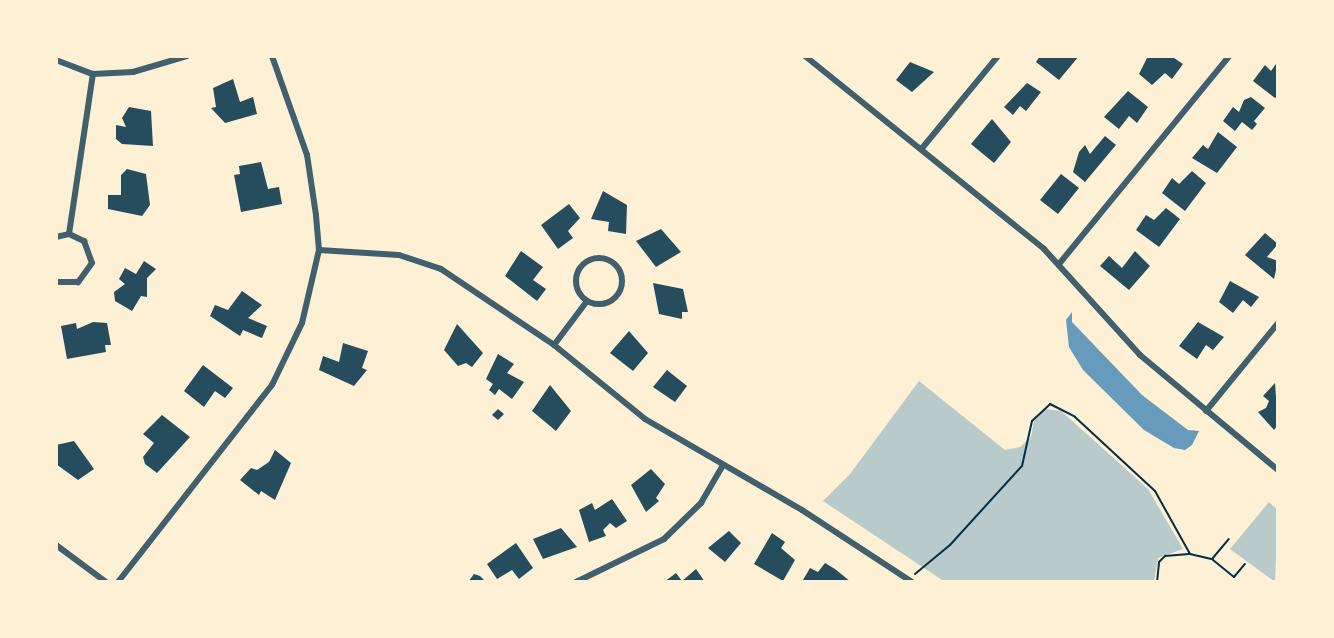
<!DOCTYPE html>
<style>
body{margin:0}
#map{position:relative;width:1334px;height:638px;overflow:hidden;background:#fdf0d5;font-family:Raleway,sans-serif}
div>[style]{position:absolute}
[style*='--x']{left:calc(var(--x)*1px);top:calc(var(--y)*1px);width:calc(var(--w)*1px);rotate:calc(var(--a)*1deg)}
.green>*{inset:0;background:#b9caca}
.water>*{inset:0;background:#669bbc}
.building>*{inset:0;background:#264d5e}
.path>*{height:2px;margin:-1px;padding:0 1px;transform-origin:1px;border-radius:1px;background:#003049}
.minor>*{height:6px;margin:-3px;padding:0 3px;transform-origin:3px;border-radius:3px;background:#3f606c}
.minor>.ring{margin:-3px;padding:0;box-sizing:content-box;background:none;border:6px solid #3f606c;border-radius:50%}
span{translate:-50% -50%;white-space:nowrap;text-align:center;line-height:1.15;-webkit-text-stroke:6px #fdf0d5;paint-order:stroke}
.frame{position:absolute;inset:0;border:58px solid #fdf0d5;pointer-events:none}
</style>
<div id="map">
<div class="green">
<div style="clip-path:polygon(919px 381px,1005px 450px,1020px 447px,1031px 437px,1034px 421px,1044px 409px,1061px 411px,1148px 489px,1183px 549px,1158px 558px,1154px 582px,945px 582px,823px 501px,850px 474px)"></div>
<div style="clip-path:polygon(1269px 502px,1278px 510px,1275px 582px,1230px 549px)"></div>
</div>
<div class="water">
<div style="clip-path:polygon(1072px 312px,1072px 322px,1142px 395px,1188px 430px,1199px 431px,1192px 445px,1185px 450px,1174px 448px,1144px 430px,1083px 370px,1069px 347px,1066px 320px)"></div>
</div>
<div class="building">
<div style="clip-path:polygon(1040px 56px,1079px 56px,1059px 80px,1036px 62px)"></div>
<div style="clip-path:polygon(1148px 56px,1171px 56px,1183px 64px,1172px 79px,1165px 73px,1152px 85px,1139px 74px)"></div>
<div style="clip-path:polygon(1278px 61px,1278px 95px,1275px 98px,1253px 81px,1265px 65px,1271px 71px)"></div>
<div style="clip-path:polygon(910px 62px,934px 72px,912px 92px,896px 80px)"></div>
<div style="clip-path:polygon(233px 79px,240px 102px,253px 97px,257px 114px,225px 123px,211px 108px,216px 107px,213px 88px)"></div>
<div style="clip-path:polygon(1027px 83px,1041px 92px,1026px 111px,1020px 106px,1013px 115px,1004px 107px)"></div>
<div style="clip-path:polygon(1128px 91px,1148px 107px,1137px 123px,1129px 116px,1119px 129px,1104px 117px)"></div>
<div style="clip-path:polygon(1251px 97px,1265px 108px,1254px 121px,1257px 124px,1252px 130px,1242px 122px,1235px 131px,1223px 121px,1233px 107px,1239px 112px,1244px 100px)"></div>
<div style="clip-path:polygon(129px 107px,151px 111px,153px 146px,122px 144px,116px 139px,116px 125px,126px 127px,122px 118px)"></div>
<div style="clip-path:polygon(992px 119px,1011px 142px,994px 163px,971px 144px)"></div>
<div style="clip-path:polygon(1218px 132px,1237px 147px,1217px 173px,1192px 158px,1203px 145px,1208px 149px)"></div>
<div style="clip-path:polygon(1105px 136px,1116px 145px,1085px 182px,1073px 172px,1079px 152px,1085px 145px,1090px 154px)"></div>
<div style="clip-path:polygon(261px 162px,268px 189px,279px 187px,282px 204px,241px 212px,234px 175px,240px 174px,239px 166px)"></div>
<div style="clip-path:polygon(127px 169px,146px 174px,150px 205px,142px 216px,108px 209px,108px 195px,121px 195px,121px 175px)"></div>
<div style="clip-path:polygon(1192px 171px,1206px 183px,1185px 211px,1162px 193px,1172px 178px,1179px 184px)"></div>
<div style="clip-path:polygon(1061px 174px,1079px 188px,1058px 214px,1040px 200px)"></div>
<div style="clip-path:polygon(603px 191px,627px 205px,626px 234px,608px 231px,609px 222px,591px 219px)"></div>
<div style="clip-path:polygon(569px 204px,580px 218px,568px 231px,573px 238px,558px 249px,541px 225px)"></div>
<div style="clip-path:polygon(1166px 208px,1180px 219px,1159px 247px,1136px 230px,1146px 215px,1154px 220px)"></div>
<div style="clip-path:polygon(661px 229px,681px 252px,656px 267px,636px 241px)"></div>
<div style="clip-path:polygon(1265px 233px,1278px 244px,1267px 257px,1278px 261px,1274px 279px,1245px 255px)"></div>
<div style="clip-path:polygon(521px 251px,543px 267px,533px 280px,546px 289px,537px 301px,505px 276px)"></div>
<div style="clip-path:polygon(1135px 251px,1150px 266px,1129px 290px,1100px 266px,1109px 256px,1122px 268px)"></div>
<div style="clip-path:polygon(144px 261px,156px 269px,147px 278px,147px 297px,141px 296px,132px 311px,115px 301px,114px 292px,125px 284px,119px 279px,125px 268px,136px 274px)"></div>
<div style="clip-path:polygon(1230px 281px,1259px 297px,1251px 307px,1243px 300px,1233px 313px,1219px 302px)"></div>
<div style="clip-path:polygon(653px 283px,683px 289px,688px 312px,682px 312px,682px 319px,659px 314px)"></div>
<div style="clip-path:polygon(242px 291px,262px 305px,248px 318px,267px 326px,262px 338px,243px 330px,240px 336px,210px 316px,215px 305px,228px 310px)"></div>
<div style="clip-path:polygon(93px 322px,107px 323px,111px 345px,105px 345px,106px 352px,67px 359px,61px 326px,76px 323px,77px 329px)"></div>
<div style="clip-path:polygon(1198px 322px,1224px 337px,1213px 350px,1206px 345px,1197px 359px,1179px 346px)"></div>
<div style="clip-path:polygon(457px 324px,483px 353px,472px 367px,466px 363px,458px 366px,444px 350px)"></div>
<div style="clip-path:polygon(629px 331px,648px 353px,633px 371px,610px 353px)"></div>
<div style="clip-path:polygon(343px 343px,368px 351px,362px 368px,367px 370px,354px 386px,319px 370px,323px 356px,339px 362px)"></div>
<div style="clip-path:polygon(498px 354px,514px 364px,507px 373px,524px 382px,512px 399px,499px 389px,495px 395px,489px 390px,493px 384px,486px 379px)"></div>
<div style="clip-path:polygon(203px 365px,233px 388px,225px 398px,215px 391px,204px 407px,184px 391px)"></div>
<div style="clip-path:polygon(667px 370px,687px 386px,675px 402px,653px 387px)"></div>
<div style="clip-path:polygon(1275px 383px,1278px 425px,1274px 430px,1258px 412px,1266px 408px,1269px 401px,1263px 396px)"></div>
<div style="clip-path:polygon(550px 385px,571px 411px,556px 431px,532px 411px)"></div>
<div style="clip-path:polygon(498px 409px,504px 414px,498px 420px,492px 415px)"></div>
<div style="clip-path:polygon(162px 415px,190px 437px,157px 473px,145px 464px,143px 457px,154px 443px,143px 434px)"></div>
<div style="clip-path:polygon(74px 441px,94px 469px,78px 480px,56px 464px,56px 445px)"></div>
<div style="clip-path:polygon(275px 450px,291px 463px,275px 500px,261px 491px,259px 495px,240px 480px,251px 468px,257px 470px,269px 462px)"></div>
<div style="clip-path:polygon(651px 469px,665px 484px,656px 498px,659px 501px,646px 512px,631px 485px)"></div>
<div style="clip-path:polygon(612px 499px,627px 521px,616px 528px,610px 523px,603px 530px,606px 536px,589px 542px,579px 510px,592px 503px,595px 510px)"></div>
<div style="clip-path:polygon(561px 528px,577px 547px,543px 559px,533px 539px)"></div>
<div style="clip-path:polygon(729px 531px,741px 543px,725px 562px,708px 548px)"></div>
<div style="clip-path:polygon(772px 533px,785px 542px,781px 548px,795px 560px,783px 581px,754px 564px)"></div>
<div style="clip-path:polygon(516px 543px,533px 568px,519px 579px,512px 570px,497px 579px,487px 564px)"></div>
<div style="clip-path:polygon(825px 563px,835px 569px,851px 582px,803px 580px,810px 568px,818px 572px)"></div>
<div style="clip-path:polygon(696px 569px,705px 582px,664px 582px,676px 573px,682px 581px)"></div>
<div style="clip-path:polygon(474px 574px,480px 576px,486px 582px,468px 582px)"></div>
</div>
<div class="path">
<div style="--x:1213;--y:560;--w:27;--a:39"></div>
<div style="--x:1234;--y:577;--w:17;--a:-50"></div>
<div style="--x:915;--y:574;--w:45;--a:-39.6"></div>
<div style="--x:950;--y:545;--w:107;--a:-47.7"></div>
<div style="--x:1022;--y:466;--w:46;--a:-77.5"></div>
<div style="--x:1032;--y:421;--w:25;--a:-43"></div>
<div style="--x:1050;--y:404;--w:28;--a:27"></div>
<div style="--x:1075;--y:417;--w:109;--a:42.8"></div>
<div style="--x:1155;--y:491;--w:72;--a:60.9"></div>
<div style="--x:1190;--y:554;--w:23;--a:13"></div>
<div style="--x:1212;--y:559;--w:26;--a:-50"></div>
<div style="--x:1157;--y:582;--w:20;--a:-84"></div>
<div style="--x:1159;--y:562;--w:8;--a:-45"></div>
<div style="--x:1165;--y:556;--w:24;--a:-5"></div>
</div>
<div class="minor">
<div style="--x:805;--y:56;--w:307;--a:38.9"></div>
<div style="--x:1044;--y:249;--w:143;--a:47.8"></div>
<div style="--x:1140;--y:355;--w:180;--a:39.8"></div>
<div style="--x:56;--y:60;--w:40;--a:21"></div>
<div style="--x:93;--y:74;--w:40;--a:-2.9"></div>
<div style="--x:133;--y:72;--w:56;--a:-16.5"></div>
<div style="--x:923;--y:147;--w:118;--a:-50.5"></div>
<div style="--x:69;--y:234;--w:162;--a:-81.5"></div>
<div style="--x:56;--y:237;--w:13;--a:-13"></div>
<div style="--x:69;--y:234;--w:17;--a:25"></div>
<div style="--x:84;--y:241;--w:23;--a:70"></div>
<div style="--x:92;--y:263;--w:24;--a:126"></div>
<div style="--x:78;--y:282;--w:22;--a:180"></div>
<div style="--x:319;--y:250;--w:80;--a:3.6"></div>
<div style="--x:399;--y:255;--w:44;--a:18.4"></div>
<div style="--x:441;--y:269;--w:136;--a:33.9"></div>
<div style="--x:554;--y:345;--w:117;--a:39.1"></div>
<div style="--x:645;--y:419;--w:181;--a:30.1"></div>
<div style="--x:802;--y:510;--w:131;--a:33.2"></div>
<div class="ring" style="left:576px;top:258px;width:40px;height:40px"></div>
<div style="--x:1059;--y:264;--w:269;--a:-50.7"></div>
<div style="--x:554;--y:345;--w:55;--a:-53.1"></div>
<div style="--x:1206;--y:411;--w:114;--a:-50.7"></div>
<div style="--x:56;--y:545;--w:62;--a:36.5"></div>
<div style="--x:118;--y:582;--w:250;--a:-52"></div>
<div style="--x:272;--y:385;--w:69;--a:-64.2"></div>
<div style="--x:302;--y:323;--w:75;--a:-76.9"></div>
<div style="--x:319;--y:250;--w:35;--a:-95"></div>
<div style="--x:316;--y:215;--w:61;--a:-98.5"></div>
<div style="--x:307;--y:155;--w:105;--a:-109.5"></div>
<div style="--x:576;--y:582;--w:98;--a:-26"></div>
<div style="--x:664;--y:539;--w:52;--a:-44.2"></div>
<div style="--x:701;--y:503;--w:44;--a:-59.9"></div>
</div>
<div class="frame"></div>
</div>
